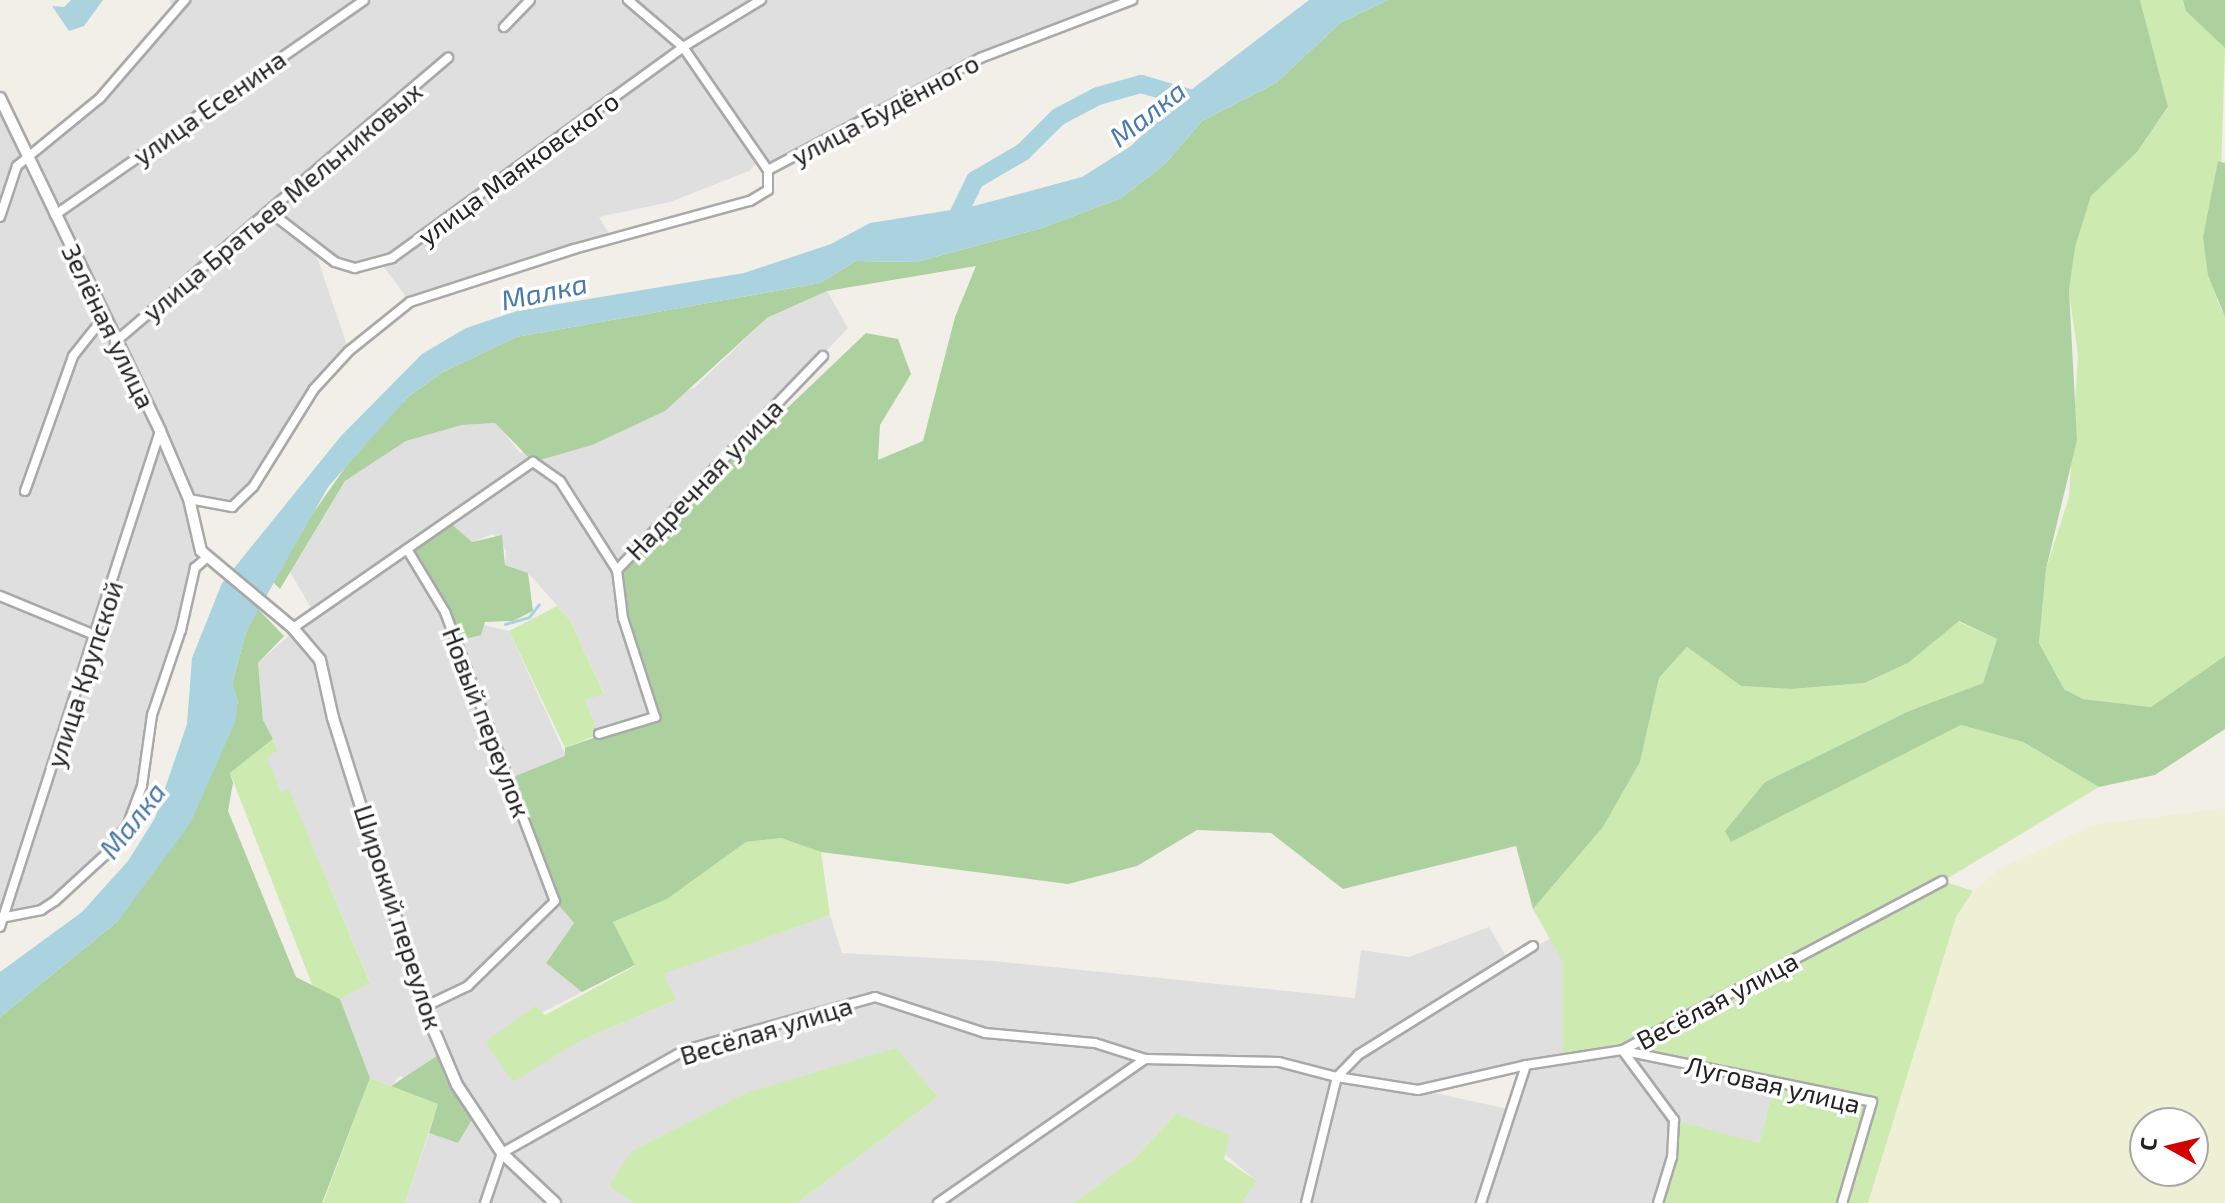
<!DOCTYPE html>
<meta charset="utf-8">
<style>
body{margin:0}
#map{position:relative;width:2225px;height:1203px;overflow:hidden;background:#f2efe9;font-family:"Exo 2",sans-serif}
div>[style]{position:absolute}
[style*='--x']{left:calc(var(--x)*1px);top:calc(var(--y)*1px);width:calc(var(--w)*1px);rotate:calc(var(--a)*1deg)}
.residential>*{inset:0;background:#e0dfdf}
.farmland>*{inset:0;background:#eef0d5}
.grass>*{inset:0;background:#cdebb0}
.forest>*{inset:0;background:#add19e}
.water>*{inset:0;background:#aad3df}
.stream>*{height:3px;margin:-1.5px;padding:0 1.5px;transform-origin:1.5px;border-radius:1.5px;background:#aad3df}
.river>*{height:18px;margin:-9px;padding:0 9px;transform-origin:9px;border-radius:9px;background:#aad3df}
.roads{filter:drop-shadow(2px 0 #a9a9a9) drop-shadow(-2px 0 #a9a9a9) drop-shadow(0 2px #a9a9a9) drop-shadow(0 -2px #a9a9a9)}
.minor>*{height:8px;margin:-4px;padding:0 4px;transform-origin:4px;border-radius:4px;background:#fff}
.tertiary>*{height:10px;margin:-5px;padding:0 5px;transform-origin:5px;border-radius:5px;background:#fff}
span{translate:-50% -50%;white-space:nowrap;text-align:center;line-height:1.15;-webkit-text-stroke:7px #fff;paint-order:stroke}
.street-label{font-size:26px;color:#222}
.water-label{font-size:28px;color:#4a7aab;font-style:italic}
.north{position:absolute;left:2129px;top:1107px;width:80px;height:80px;box-sizing:border-box;background:#fff;border:2px solid #a7a7a7;border-radius:50%;rotate:278deg;font-size:22px;font-weight:700;line-height:32px;text-align:center;color:#222}
.north::after{content:'';display:block;margin:auto;width:28px;height:36px;background:#d40000;clip-path:polygon(50% 0,100% 100%,50% 72%,0 100%)}
</style>
<div id="map">
<div class="residential">
<div style="clip-path:polygon(169px 0,1132px 0,980px 58px,768px 170px,760px 160px,749px 171px,670px 202px,599px 217px,612px 239px,410px 302px,381px 263px,355px 268px,315px 251px,349px 351px,314px 389px,277px 452px,232px 507px,189px 500px,195px 568px,152px 715px,142px 785px,117px 840px,55px 901px,6px 917px,0 926px,0 98px,29px 157px,61px 135px,176px 10px)"></div>
<div style="clip-path:polygon(evenodd,827px 291px,848px 328px,617px 570px,655px 717px,599px 734px,585px 700px,604px 693px,570px 620px,528px 573px,505px 565px,506px 550px,493px 534px,472px 542px,484px 625px,509px 631px,566px 756px,509px 779px,555px 901px,574px 923px,546px 963px,582px 992px,485px 1042px,513px 1081px,582px 1040px,676px 1000px,663px 974px,830px 915px,842px 953px,993px 961px,1355px 998px,1361px 950px,1409px 957px,1489px 927px,1509px 961px,1553px 937px,1563px 962px,1563px 1059px,1623px 1050px,1775px 1082px,1759px 1143px,1672px 1157px,1658px 1203px,1242px 1203px,1257px 1181px,1176px 1114px,1135px 1158px,1074px 1203px,797px 1203px,938px 1097px,896px 1049px,609px 1186px,633px 1203px,405px 1203px,429px 1133px,458px 1143px,476px 1113px,400px 1076px,391px 1086px,370px 1078px,340px 999px,370px 982px,289px 790px,281px 793px,266px 758px,278px 749px,263px 720px,258px 663px,314px 613px,290px 572px,345px 481px,406px 441px,462px 425px,496px 423px,520px 453px,694px 388px,766px 319px,827px 291px,1525px 1066px,1508px 1109px,1421px 1090px,1525px 1066px)"></div>
</div>
<div class="farmland">
<div style="clip-path:polygon(evenodd,2225px 808px,2225px 1203px,1868px 1203px,1956px 917px,1973px 891px,1999px 869px,2092px 825px,2225px 808px,2145px 1123px,2193px 1123px,2193px 1171px,2145px 1171px,2145px 1123px)"></div>
</div>
<div class="grass">
<div style="clip-path:polygon(2140px 0,2183px 0,2187px 11px,2225px 48px,2217px 300px,2225px 317px,2225px 656px,2152px 707px,2083px 699px,2064px 689px,2039px 643px,2046px 569px,2069px 497px,2078px 356px,2065px 264px,2091px 196px,2137px 152px,2168px 108px)"></div>
<div style="clip-path:polygon(557px 606px,570px 620px,604px 694px,585px 700px,599px 734px,565px 748px,509px 631px)"></div>
<div style="clip-path:polygon(1957px 621px,1997px 639px,1983px 683px,1909px 711px,1765px 782px,1731px 842px,1961px 725px,2023px 742px,2099px 787px,1943px 881px,1973px 891px,1956px 917px,1868px 1203px,1658px 1203px,1672px 1157px,1674px 1120px,1759px 1143px,1775px 1082px,1623px 1050px,1563px 1059px,1563px 962px,1533px 909px,1603px 827px,1640px 762px,1659px 678px,1687px 647px,1741px 686px,1792px 689px,1866px 683px,1908px 663px)"></div>
<div style="clip-path:polygon(273px 739px,278px 750px,267px 758px,281px 792px,289px 789px,370px 983px,340px 999px,313px 987px,230px 773px)"></div>
<div style="clip-path:polygon(781px 838px,821px 852px,830px 915px,664px 974px,676px 1000px,582px 1040px,513px 1082px,485px 1042px,535px 1006px,545px 1015px,635px 966px,613px 922px,667px 899px,746px 842px)"></div>
<div style="clip-path:polygon(896px 1048px,938px 1097px,797px 1203px,633px 1203px,609px 1186px,632px 1151px,746px 1093px)"></div>
<div style="clip-path:polygon(370px 1078px,438px 1104px,405px 1203px,323px 1203px)"></div>
<div style="clip-path:polygon(1176px 1114px,1230px 1135px,1224px 1159px,1257px 1181px,1242px 1203px,1074px 1203px,1135px 1158px)"></div>
</div>
<div class="forest">
<div style="clip-path:polygon(1388px 0,2140px 0,2168px 107px,2137px 152px,2091px 196px,2075px 247px,2069px 290px,2077px 440px,2046px 569px,2039px 643px,2064px 689px,2083px 699px,2151px 707px,2225px 656px,2225px 729px,2155px 775px,2099px 787px,2023px 742px,1961px 725px,1731px 842px,1725px 831px,1765px 782px,1909px 711px,1983px 683px,1997px 639px,1959px 621px,1908px 663px,1865px 683px,1792px 689px,1741px 686px,1687px 647px,1659px 678px,1640px 762px,1603px 827px,1533px 909px,1516px 846px,1343px 889px,1271px 833px,1197px 830px,1137px 866px,1068px 884px,821px 852px,781px 838px,746px 842px,667px 899px,613px 922px,635px 965px,582px 992px,546px 963px,574px 923px,555px 901px,508px 779px,565px 756px,565px 748px,655px 716px,623px 618px,617px 570px,866px 333px,898px 339px,911px 374px,880px 425px,878px 460px,923px 441px,955px 317px,976px 266px,827px 291px,767px 318px,665px 411px,592px 445px,533px 462px,495px 423px,462px 425px,406px 441px,345px 481px,280px 589px,273px 582px,304px 526px,361px 445px,408px 397px,441px 373px,516px 337px,820px 283px,856px 261px,916px 262px,1042px 228px,1121px 198px,1164px 165px,1202px 121px,1276px 83px,1340px 23px)"></div>
<div style="clip-path:polygon(2183px 0,2225px 0,2225px 48px,2186px 11px)"></div>
<div style="clip-path:polygon(2218px 161px,2225px 163px,2225px 317px,2208px 275px,2203px 237px)"></div>
<div style="clip-path:polygon(448px 521px,472px 542px,502px 535px,505px 565px,528px 573px,533px 611px,513px 621px,485px 622px,481px 635px,456px 641px,407px 549px)"></div>
<div style="clip-path:polygon(258px 609px,284px 636px,258px 663px,263px 720px,273px 739px,230px 773px,233px 783px,228px 811px,296px 977px,340px 999px,370px 1078px,322px 1203px,0 1203px,0 1017px,118px 921px,238px 702px,232px 684px,246px 632px)"></div>
<div style="clip-path:polygon(443px 1052px,476px 1113px,458px 1143px,429px 1133px,438px 1104px,391px 1086px)"></div>
</div>
<div class="water">
<div style="clip-path:polygon(71px 0,103px 0,84px 26px,69px 31px,52px 6px,64px 7px)"></div>
<div style="clip-path:polygon(1309px 0,1388px 0,1340px 23px,1276px 83px,1202px 121px,1164px 165px,1121px 198px,1042px 228px,916px 262px,856px 261px,820px 283px,516px 337px,441px 373px,408px 397px,328px 487px,246px 632px,232px 684px,238px 702px,235px 722px,191px 822px,118px 921px,0 1017px,0 972px,82px 912px,128px 861px,155px 818px,187px 724px,192px 658px,222px 583px,341px 436px,422px 354px,466px 328px,517px 311px,744px 273px,831px 244px,870px 223px,970px 207px,1082px 177px,1131px 146px,1179px 99px)"></div>
</div>
<div class="stream">
<div style="--x:505;--y:624;--w:25;--a:-16"></div>
<div style="--x:529;--y:617;--w:16;--a:-52"></div>
</div>
<div class="river">
<div style="--x:955;--y:221;--w:46;--a:-64"></div>
<div style="--x:975;--y:180;--w:56;--a:-30.3"></div>
<div style="--x:1023;--y:152;--w:49;--a:-45"></div>
<div style="--x:1058;--y:117;--w:45;--a:-27.7"></div>
<div style="--x:1098;--y:96;--w:45;--a:-15.6"></div>
<div style="--x:1141;--y:84;--w:65;--a:16.2"></div>
</div>
<div class="roads">
<div class="minor">
<div style="--x:628;--y:0;--w:72;--a:40.5"></div>
<div style="--x:683;--y:47;--w:150;--a:55.4"></div>
<div style="--x:504;--y:27;--w:37;--a:-46"></div>
<div style="--x:270;--y:212;--w:82;--a:37.6"></div>
<div style="--x:335;--y:262;--w:21;--a:17"></div>
<div style="--x:355;--y:268;--w:38;--a:-15"></div>
<div style="--x:392;--y:258;--w:359;--a:-35.9"></div>
<div style="--x:683;--y:47;--w:91;--a:-31.1"></div>
<div style="--x:55;--y:215;--w:376;--a:-34.8"></div>
<div style="--x:0;--y:217;--w:54;--a:-71.6"></div>
<div style="--x:17;--y:166;--w:107;--a:-39.3"></div>
<div style="--x:100;--y:98;--w:130;--a:-49.1"></div>
<div style="--x:115;--y:342;--w:438;--a:-40.5"></div>
<div style="--x:25;--y:491;--w:143;--a:-70.4"></div>
<div style="--x:73;--y:356;--w:50;--a:-51.5"></div>
<div style="--x:189;--y:499;--w:44;--a:10.5"></div>
<div style="--x:232;--y:507;--w:29;--a:-44"></div>
<div style="--x:253;--y:487;--w:115;--a:-58.1"></div>
<div style="--x:314;--y:389;--w:52;--a:-47.4"></div>
<div style="--x:349;--y:351;--w:78;--a:-38.8"></div>
<div style="--x:410;--y:302;--w:172;--a:-17.9"></div>
<div style="--x:574;--y:249;--w:182;--a:-15.3"></div>
<div style="--x:750;--y:201;--w:21;--a:-31"></div>
<div style="--x:768;--y:190;--w:20;--a:-90"></div>
<div style="--x:768;--y:170;--w:240;--a:-27.8"></div>
<div style="--x:980;--y:58;--w:163;--a:-20.9"></div>
<div style="--x:407;--y:549;--w:74;--a:58.9"></div>
<div style="--x:445;--y:612;--w:309;--a:69.2"></div>
<div style="--x:555;--y:901;--w:122;--a:135.7"></div>
<div style="--x:468;--y:986;--w:49;--a:154.5"></div>
<div style="--x:0;--y:596;--w:105;--a:22.4"></div>
<div style="--x:293;--y:628;--w:292;--a:-34.7"></div>
<div style="--x:533;--y:462;--w:33;--a:35"></div>
<div style="--x:560;--y:481;--w:106;--a:57.4"></div>
<div style="--x:617;--y:570;--w:297;--a:-46.1"></div>
<div style="--x:599;--y:734;--w:59;--a:-16.9"></div>
<div style="--x:655;--y:717;--w:104;--a:-107.9"></div>
<div style="--x:623;--y:618;--w:48;--a:-97.1"></div>
<div style="--x:6;--y:917;--w:36;--a:-11"></div>
<div style="--x:41;--y:910;--w:17;--a:-33"></div>
<div style="--x:55;--y:901;--w:68;--a:-42.6"></div>
<div style="--x:105;--y:855;--w:39;--a:-53"></div>
<div style="--x:128;--y:824;--w:40;--a:-69.8"></div>
<div style="--x:142;--y:786;--w:72;--a:-82"></div>
<div style="--x:152;--y:715;--w:90;--a:-71.2"></div>
<div style="--x:181;--y:630;--w:64;--a:-77.3"></div>
<div style="--x:195;--y:568;--w:15;--a:-42"></div>
<div style="--x:0;--y:927;--w:521;--a:-72.12"></div>
<div style="--x:1623;--y:1051;--w:86;--a:53.5"></div>
<div style="--x:1674;--y:1120;--w:37;--a:93"></div>
<div style="--x:1672;--y:1157;--w:48;--a:106.9"></div>
<div style="--x:1624;--y:1051;--w:253;--a:11.6"></div>
<div style="--x:1872;--y:1102;--w:105;--a:106.5"></div>
<div style="--x:485;--y:1203;--w:53;--a:-71.2"></div>
<div style="--x:502;--y:1153;--w:210;--a:-29.4"></div>
<div style="--x:685;--y:1050;--w:197;--a:-15.6"></div>
<div style="--x:875;--y:997;--w:116;--a:18.1"></div>
<div style="--x:985;--y:1033;--w:110;--a:5.2"></div>
<div style="--x:1095;--y:1043;--w:52;--a:17.7"></div>
<div style="--x:1145;--y:1059;--w:134;--a:1.3"></div>
<div style="--x:1279;--y:1062;--w:60;--a:14.5"></div>
<div style="--x:1337;--y:1077;--w:30;--a:-46"></div>
<div style="--x:1358;--y:1055;--w:206;--a:-31.9"></div>
<div style="--x:938;--y:1203;--w:252;--a:-34.8"></div>
<div style="--x:1306;--y:1203;--w:130;--a:-76.2"></div>
<div style="--x:1337;--y:1077;--w:82;--a:9.1"></div>
<div style="--x:1418;--y:1090;--w:111;--a:-13"></div>
<div style="--x:1526;--y:1065;--w:98;--a:-8.8"></div>
<div style="--x:1623;--y:1050;--w:361;--a:-27.9"></div>
<div style="--x:1481;--y:1203;--w:145;--a:-71.9"></div>
</div>
<div class="tertiary">
<div style="--x:0;--y:98;--w:369;--a:64.3"></div>
<div style="--x:160;--y:431;--w:74;--a:66.9"></div>
<div style="--x:189;--y:499;--w:53;--a:77"></div>
<div style="--x:201;--y:551;--w:120;--a:39.9"></div>
<div style="--x:293;--y:628;--w:42;--a:49.8"></div>
<div style="--x:320;--y:660;--w:59;--a:77.4"></div>
<div style="--x:333;--y:718;--w:303;--a:72.5"></div>
<div style="--x:424;--y:1007;--w:85;--a:67.1"></div>
<div style="--x:457;--y:1085;--w:82;--a:56.5"></div>
<div style="--x:502;--y:1153;--w:73;--a:43.3"></div>
</div>
</div>
<div class="street-label">
<span style="left:209px;top:107px;rotate:-35deg">улица Есенина</span>
<span style="left:885px;top:109px;rotate:-28deg">улица Будённого</span>
<span style="left:518px;top:168px;rotate:-36deg">улица Маяковского</span>
<span style="left:282px;top:201px;rotate:-40deg">улица Братьев Мельниковых</span>
<span style="left:109px;top:326px;rotate:64deg">Зелёная улица</span>
<span style="left:704px;top:479px;rotate:-46deg">Надречная улица</span>
<span style="left:84px;top:674px;rotate:-72deg">улица Крупской</span>
<span style="left:487px;top:722px;rotate:69deg">Новый переулок</span>
<span style="left:399px;top:917px;rotate:72deg">Широкий переулок</span>
<span style="left:1717px;top:1000px;rotate:-28deg">Весёлая улица</span>
<span style="left:766px;top:1030px;rotate:-17deg">Весёлая улица</span>
<span style="left:1773px;top:1084px;rotate:13deg">Луговая улица</span>
</div>
<div class="water-label">
<span style="left:1147px;top:113px;rotate:-38deg">Малка</span>
<span style="left:544px;top:291px;rotate:-12deg">Малка</span>
<span style="left:132px;top:820px;rotate:-52deg">Малка</span>
</div>
<div class="north">С</div>
</div>
